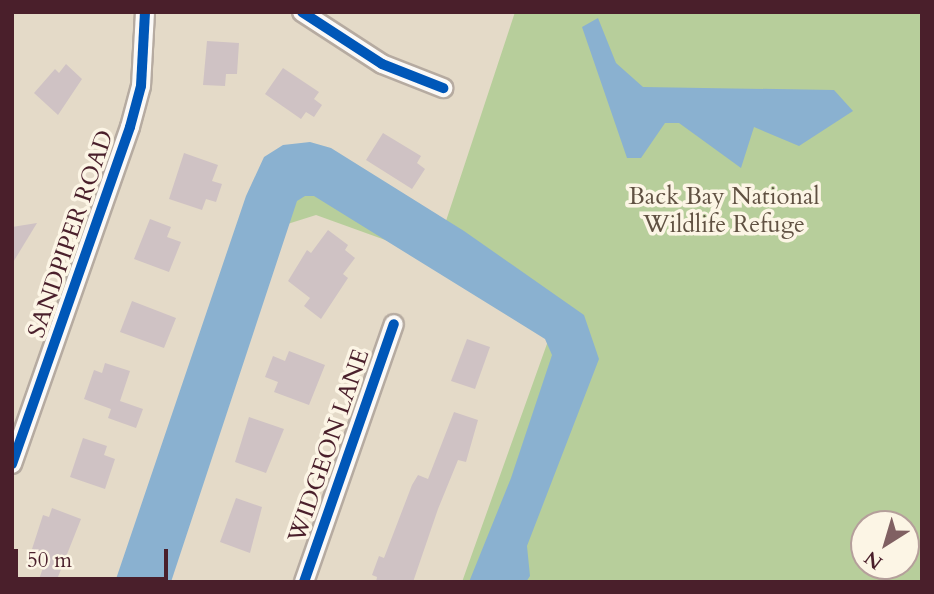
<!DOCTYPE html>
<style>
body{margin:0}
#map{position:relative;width:934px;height:594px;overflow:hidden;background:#e4dac8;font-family:Cardo,serif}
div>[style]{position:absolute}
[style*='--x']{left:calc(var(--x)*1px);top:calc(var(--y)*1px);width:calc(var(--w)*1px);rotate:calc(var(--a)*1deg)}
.green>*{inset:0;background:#b7ce9b}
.water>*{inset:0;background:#8ab1d0}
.building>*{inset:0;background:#cfc2c4}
.roads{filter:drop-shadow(2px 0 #b6aba1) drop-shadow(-2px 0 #b6aba1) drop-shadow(0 2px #b6aba1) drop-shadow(0 -2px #b6aba1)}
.minor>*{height:18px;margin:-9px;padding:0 9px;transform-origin:9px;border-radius:9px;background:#fbf9f7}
.cycleway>*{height:10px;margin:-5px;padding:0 5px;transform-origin:5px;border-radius:5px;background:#0057b8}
span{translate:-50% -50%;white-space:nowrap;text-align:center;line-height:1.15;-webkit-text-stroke:7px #fcf5e5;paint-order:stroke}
.park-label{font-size:24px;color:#605142}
.street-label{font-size:24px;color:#4a1f2b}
.frame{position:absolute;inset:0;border:14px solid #4a1f2b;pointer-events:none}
.north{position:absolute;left:850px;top:510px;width:70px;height:70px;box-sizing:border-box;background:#fcf5e5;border:2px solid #b59f9b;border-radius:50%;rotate:217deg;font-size:19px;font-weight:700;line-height:28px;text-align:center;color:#4a1f2b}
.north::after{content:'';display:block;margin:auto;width:24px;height:32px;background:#806062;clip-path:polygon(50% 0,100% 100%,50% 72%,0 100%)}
.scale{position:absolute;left:14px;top:549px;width:154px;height:32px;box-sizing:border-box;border:4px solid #4a1f2b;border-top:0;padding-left:9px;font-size:21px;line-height:24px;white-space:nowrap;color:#4a1f2b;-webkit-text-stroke:5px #fcf5e5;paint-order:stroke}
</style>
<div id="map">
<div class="green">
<div style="clip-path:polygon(evenodd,515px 12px,922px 12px,922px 582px,462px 582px,553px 327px,532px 293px,316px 215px,278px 227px,292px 177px,443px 230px,515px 12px,864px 524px,906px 524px,906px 566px,864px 566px,864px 524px)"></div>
</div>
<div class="water">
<div style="clip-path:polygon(598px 18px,616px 63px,643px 87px,834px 90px,853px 111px,799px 146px,754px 127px,741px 168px,679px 123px,665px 123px,641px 158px,627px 158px,582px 27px)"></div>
<div style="clip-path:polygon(310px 142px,331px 148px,464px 231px,584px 315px,599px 359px,527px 546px,530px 576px,526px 582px,469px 582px,511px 478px,552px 355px,545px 339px,314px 196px,305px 196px,297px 201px,171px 582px,115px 582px,246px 196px,264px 157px,283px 145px)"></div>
</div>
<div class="building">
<div style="clip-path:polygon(207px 41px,239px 43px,237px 74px,226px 74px,225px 86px,203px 85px)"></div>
<div style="clip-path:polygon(66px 64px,82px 79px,58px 115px,34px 93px,55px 69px,59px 73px)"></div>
<div style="clip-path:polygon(283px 68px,319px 92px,314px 99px,322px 105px,314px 117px,306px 112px,301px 119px,265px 94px)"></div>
<div style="clip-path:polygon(383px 133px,421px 156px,417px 163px,425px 169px,412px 189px,366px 160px)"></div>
<div style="clip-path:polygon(184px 153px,218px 165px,212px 181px,222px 184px,216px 202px,206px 199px,202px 210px,169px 199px)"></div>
<div style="clip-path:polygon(150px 219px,171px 227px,167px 237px,181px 242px,169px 272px,134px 259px)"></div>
<div style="clip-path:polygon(37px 223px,12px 264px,12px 227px)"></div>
<div style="clip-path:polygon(328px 230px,348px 245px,345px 250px,355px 258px,343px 274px,348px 278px,321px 319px,304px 306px,310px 298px,288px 281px,307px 250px,311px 253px)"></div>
<div style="clip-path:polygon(132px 301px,176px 318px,164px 348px,120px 332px)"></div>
<div style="clip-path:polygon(467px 339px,490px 347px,475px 389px,451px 381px)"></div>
<div style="clip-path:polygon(289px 351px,325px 365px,309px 405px,274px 392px,278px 382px,265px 377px,273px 356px,285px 361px)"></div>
<div style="clip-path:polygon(105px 363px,130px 371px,120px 401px,143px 409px,136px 428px,108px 418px,111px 409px,84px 399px,94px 370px,102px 373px)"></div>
<div style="clip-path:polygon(454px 412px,478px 420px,466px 462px,458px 460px,438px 509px,413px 582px,376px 582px,377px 577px,372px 575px,379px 556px,384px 558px,412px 485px,418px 475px,428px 479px)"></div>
<div style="clip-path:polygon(249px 417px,284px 429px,266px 473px,235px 462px)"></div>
<div style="clip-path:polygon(83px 438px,107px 446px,104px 455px,115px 459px,105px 489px,70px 477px)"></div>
<div style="clip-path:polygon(236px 498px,262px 507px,250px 553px,220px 542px)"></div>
<div style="clip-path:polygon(52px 508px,81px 519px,56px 582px,38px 582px,48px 554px,32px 549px,43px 515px,49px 517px)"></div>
</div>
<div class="roads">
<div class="minor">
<div style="--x:302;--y:12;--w:95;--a:33"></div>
<div style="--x:382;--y:64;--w:66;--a:21.5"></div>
<div style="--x:12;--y:464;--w:357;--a:-70.7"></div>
<div style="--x:130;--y:127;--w:42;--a:-75"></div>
<div style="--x:141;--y:86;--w:74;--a:-86.9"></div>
<div style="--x:304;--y:582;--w:273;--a:-70.8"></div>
</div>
</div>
<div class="cycleway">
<div style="--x:302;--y:12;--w:95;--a:33"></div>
<div style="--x:382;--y:64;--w:66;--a:21.5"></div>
<div style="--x:12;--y:464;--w:357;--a:-70.7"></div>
<div style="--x:130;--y:127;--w:42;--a:-75"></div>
<div style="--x:141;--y:86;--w:74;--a:-86.9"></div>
<div style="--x:304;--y:582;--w:273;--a:-70.8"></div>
</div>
<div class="park-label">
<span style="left:724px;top:211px">Back Bay National<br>Wildlife Refuge</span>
</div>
<div class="street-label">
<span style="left:71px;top:234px;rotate:-71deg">SANDPIPER ROAD</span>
<span style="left:329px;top:446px;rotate:-71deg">WIDGEON LANE</span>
</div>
<div class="frame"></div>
<div class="north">N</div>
<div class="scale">50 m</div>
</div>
